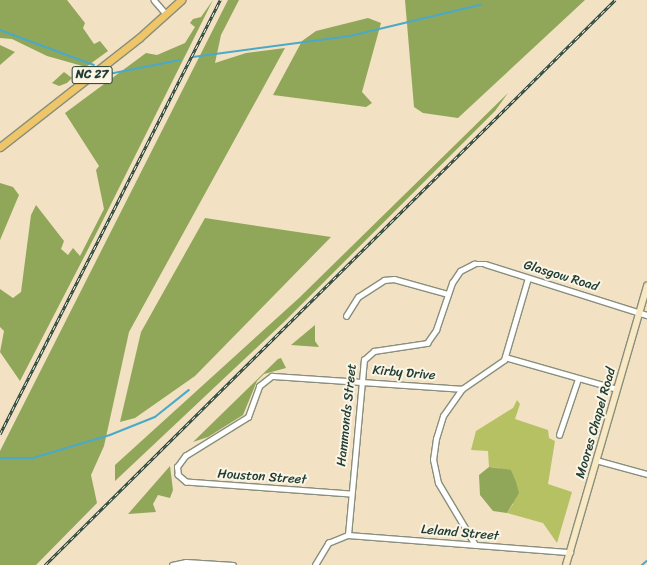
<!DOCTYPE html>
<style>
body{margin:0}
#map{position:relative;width:647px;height:565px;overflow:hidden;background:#f2e1c3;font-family:Sriracha,sans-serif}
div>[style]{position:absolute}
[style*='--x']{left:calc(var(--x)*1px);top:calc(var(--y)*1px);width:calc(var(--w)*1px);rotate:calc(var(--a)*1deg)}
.green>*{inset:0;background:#b6c163}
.forest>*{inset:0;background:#90a759}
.stream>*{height:1.5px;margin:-0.75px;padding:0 0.75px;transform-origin:0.75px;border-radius:0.75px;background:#4aa9c9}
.roads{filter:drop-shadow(1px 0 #888f7c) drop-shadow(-1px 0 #888f7c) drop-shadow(0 1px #888f7c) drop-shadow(0 -1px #888f7c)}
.minor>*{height:4.5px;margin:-2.25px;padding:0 2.25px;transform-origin:2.25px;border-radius:2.25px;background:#fff}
.secondary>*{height:6px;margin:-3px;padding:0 3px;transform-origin:3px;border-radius:3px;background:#f8e8c3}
.primary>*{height:7px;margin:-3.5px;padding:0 3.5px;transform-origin:3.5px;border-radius:3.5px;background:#eec569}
.rail>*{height:3px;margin-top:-1.5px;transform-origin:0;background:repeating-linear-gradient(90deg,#fcf5e5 0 4.5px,#1f3d34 0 9px);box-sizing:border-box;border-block:1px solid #1f3d34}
span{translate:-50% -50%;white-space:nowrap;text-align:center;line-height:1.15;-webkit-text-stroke:4px #fcf5e5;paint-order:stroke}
.shield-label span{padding:1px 3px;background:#fcf5e5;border:1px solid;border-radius:3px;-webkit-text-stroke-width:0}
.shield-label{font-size:12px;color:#1f3d34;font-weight:700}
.street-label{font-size:13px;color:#1f3d34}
</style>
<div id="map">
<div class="green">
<div style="clip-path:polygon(517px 400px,520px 404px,515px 419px,548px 430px,549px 438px,555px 441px,548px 484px,572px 492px,557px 543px,543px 523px,507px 513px,513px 504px,499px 468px,489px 467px,488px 451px,471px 450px,476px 431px,513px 408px)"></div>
</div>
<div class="forest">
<div style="clip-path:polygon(0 0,67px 0,85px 23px,83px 28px,94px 44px,100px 41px,108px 51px,86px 67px,47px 56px,12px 39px,0 38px)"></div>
<div style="clip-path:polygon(213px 0,100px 226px,20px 381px,0 352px,4px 331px,0 327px,0 289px,13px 298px,21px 292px,31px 215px,36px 205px,64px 241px,61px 249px,68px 255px,73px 248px,80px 256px,104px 209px,96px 170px,99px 166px,65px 113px,146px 53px,157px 55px,185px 43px,195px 27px,190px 23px,193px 19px,201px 17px)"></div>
<div style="clip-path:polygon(228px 0,239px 0,221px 35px,215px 63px,246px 53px,285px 48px,129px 332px,104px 446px,91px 475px,97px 503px,36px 565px,0 565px,0 451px)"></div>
<div style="clip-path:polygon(405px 0,585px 0,458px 118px,423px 113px,414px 107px)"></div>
<div style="clip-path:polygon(368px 18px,381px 23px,362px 92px,372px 103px,366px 107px,273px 95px,302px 41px,316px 31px)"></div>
<div style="clip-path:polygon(0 45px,15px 52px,0 65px)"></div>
<div style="clip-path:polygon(64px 72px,72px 78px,67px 83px,59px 86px,52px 83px)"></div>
<div style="clip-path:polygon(508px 93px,495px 111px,285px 321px,115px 481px,115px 465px,299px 298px)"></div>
<div style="clip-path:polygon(0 183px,13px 187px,19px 195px,0 240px)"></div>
<div style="clip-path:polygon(205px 218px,331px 237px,195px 376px,135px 418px,120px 422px,141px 332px)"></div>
<div style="clip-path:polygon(315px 325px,315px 341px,319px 347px,291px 345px)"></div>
<div style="clip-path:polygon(281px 358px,286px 368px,264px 374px,257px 381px,243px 415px,208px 437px,193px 442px,278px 359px)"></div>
<div style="clip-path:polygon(170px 466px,173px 490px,170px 498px,158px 495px,153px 504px,156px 512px,128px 514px)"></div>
<div style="clip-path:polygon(489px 467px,511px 470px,516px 482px,519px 493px,507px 513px,493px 511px,480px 495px,479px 475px)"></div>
</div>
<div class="stream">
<div style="--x:0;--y:30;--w:100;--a:20.4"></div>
<div style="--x:193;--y:57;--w:158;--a:-7.6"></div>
<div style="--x:350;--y:36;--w:134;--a:-13.4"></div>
<div style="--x:109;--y:74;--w:72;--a:-11.2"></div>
<div style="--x:0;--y:458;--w:33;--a:0"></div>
<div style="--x:33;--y:458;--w:80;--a:-16.6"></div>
<div style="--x:110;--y:435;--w:48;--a:-21.8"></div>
<div style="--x:155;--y:417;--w:43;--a:-38.5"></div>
<div style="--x:642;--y:565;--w:6;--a:-39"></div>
</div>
<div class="roads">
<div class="minor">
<div style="--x:154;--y:0;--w:18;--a:49"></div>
<div style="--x:346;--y:316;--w:22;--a:-58"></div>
<div style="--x:358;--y:297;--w:31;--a:-33"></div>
<div style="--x:384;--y:280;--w:10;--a:-6"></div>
<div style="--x:394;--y:279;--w:56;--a:15.5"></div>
<div style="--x:505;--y:357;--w:116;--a:15.9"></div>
<div style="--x:559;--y:435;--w:59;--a:-71.3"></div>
<div style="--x:596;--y:460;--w:53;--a:15.4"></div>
<div style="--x:350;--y:494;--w:164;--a:-175.8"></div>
<div style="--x:186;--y:482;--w:11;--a:-139"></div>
<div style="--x:178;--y:475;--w:8;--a:-97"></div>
<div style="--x:177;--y:467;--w:14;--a:-54"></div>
<div style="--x:185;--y:456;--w:74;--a:-31.8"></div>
<div style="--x:248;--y:417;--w:33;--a:-70"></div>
<div style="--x:259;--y:386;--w:16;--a:-38"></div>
<div style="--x:272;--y:376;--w:190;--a:3.9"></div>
<div style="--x:348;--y:535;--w:176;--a:-84.8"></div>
<div style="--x:364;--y:360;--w:13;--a:-42"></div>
<div style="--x:374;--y:351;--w:54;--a:-8.6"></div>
<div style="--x:427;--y:343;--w:16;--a:-55"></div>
<div style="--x:436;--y:330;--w:50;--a:-71.2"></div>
<div style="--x:452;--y:283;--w:14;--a:-56"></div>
<div style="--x:460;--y:271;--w:16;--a:-27"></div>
<div style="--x:474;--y:264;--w:11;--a:0"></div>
<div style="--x:485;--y:264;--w:170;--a:17.5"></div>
<div style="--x:475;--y:545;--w:72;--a:-120.8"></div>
<div style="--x:438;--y:483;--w:24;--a:-102"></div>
<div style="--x:433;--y:460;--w:21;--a:-82"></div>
<div style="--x:436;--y:439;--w:24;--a:-73"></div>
<div style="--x:443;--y:416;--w:33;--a:-55"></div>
<div style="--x:462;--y:389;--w:51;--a:-34.6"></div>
<div style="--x:504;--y:360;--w:85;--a:-73.7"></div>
<div style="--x:172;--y:565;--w:14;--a:-12"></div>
<div style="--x:186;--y:562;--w:47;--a:3.7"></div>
<div style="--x:315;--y:565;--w:26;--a:-59"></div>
<div style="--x:328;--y:543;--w:22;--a:-22"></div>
<div style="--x:348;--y:535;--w:223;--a:4.4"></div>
</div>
<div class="secondary">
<div style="--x:566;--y:565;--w:291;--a:-73.8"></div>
</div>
<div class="primary">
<div style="--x:0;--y:147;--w:177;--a:-38.1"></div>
<div style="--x:139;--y:38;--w:57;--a:-42.1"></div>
</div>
</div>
<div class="rail">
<div style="--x:0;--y:434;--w:487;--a:-63.1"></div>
<div style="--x:45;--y:565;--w:803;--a:-44.75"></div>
</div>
<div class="shield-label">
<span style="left:92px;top:75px">NC 27</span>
</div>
<div class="street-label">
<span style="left:561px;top:276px;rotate:17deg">Glasgow Road</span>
<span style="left:404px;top:373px;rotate:5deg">Kirby Drive</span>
<span style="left:347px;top:415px;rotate:-84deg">Hammonds Street</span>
<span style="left:596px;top:423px;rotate:-74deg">Moores Chapel Road</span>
<span style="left:262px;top:477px;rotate:4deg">Houston Street</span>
<span style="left:460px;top:533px;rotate:5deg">Leland Street</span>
</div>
</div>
